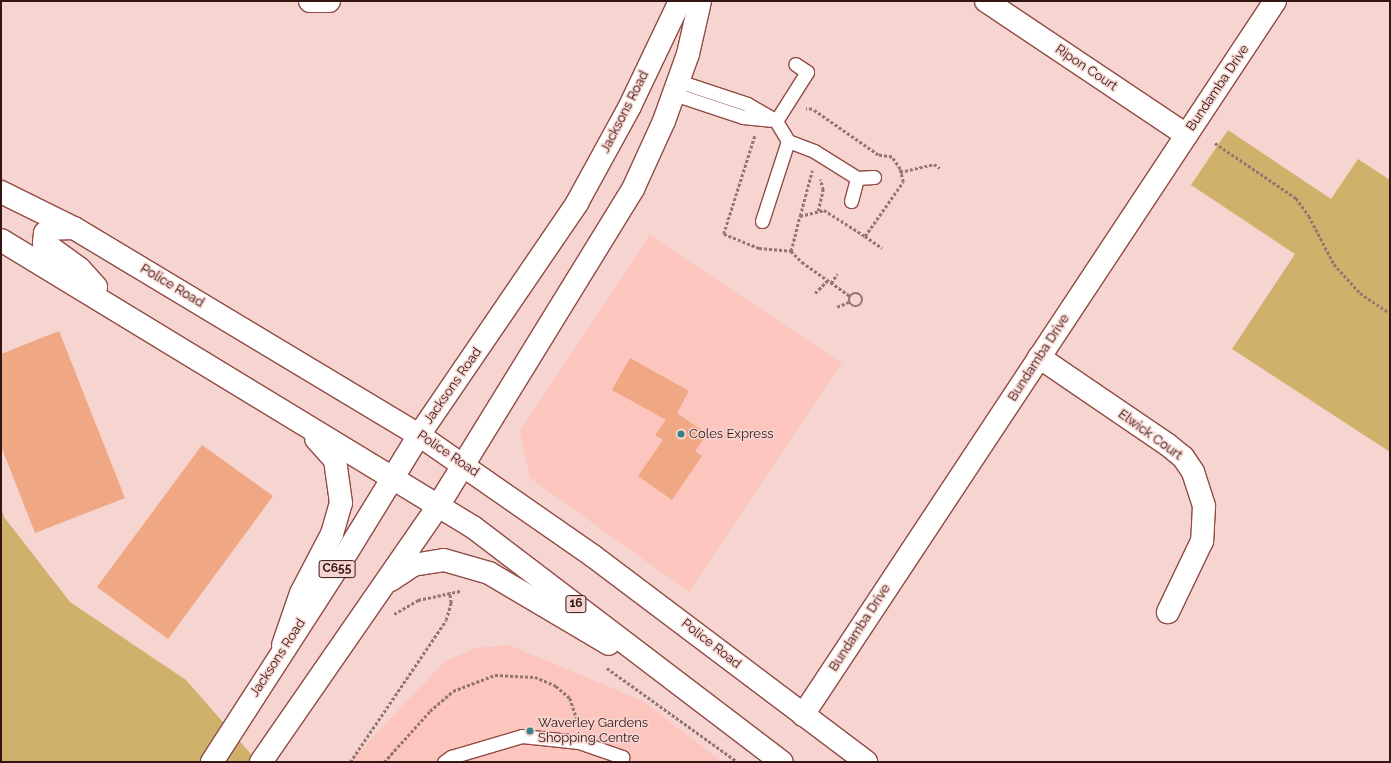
<!DOCTYPE html>
<style>
body{margin:0}
#map{position:relative;width:1391px;height:763px;overflow:hidden;background:#f6d5d0;font-family:Raleway,sans-serif}
div>[style]{position:absolute}
[style*='--x']{left:calc(var(--x)*1px);top:calc(var(--y)*1px);width:calc(var(--w)*1px);rotate:calc(var(--a)*1deg)}
.built>*{inset:0;background:#fcc5be}
.green>*{inset:0;background:#cfb16b}
.building>*{inset:0;background:#f0a884}
.path>*{height:2.5px;margin-top:-1.25px;transform-origin:0;background:repeating-linear-gradient(90deg,#947571 0 3px,transparent 0 5px)}
.path>.ring{margin:-1.25px;padding:0;box-sizing:content-box;background:none;border:2.5px solid #947571;border-radius:50%}
.roads{filter:drop-shadow(1px 0 #914b44) drop-shadow(-1px 0 #914b44) drop-shadow(0 1px #914b44) drop-shadow(0 -1px #914b44)}
.lane>*{height:13px;margin:-6.5px;padding:0 6.5px;transform-origin:6.5px;border-radius:6.5px;background:#fff}
.street>*{height:22px;margin:-11px;padding:0 11px;transform-origin:11px;border-radius:11px;background:#fff}
.secondary>*{height:22px;margin:-11px;padding:0 11px;transform-origin:11px;border-radius:11px;background:#fff}
.primary>*{height:22px;margin:-11px;padding:0 11px;transform-origin:11px;border-radius:11px;background:#fff}
.dots>*{width:11px;height:11px;translate:-50% -50%;box-sizing:border-box;border:2px solid #f6d5d0;border-radius:50%}
span{translate:-50% -50%;white-space:nowrap;text-align:center;line-height:1.15;-webkit-text-stroke:3px #f6d5d0;paint-order:stroke}
.shield-label span{padding:1px 3px;background:#f6d5d0;border:1px solid;border-radius:3px;-webkit-text-stroke-width:0}
.shield-label{font-size:12px;color:#331613;font-weight:700}
.street-label{font-size:13px;color:#331613}
.poi-label{font-size:13px;color:#331613}
.left{translate:0 -50%;text-align:left}
.frame{position:absolute;inset:0;border:2px solid #331613;pointer-events:none}
</style>
<div id="map">
<div class="built">
<div style="clip-path:polygon(650px 235px,842px 363px,689px 592px,530px 478px,520px 431px)"></div>
<div style="clip-path:polygon(509px 645px,643px 701px,722px 762px,350px 762px,445px 661px,476px 648px)"></div>
</div>
<div class="green">
<div style="clip-path:polygon(1228px 130px,1331px 199px,1358px 159px,1390px 180px,1390px 452px,1232px 349px,1295px 254px,1191px 185px)"></div>
<div style="clip-path:polygon(1px 507px,4px 517px,70px 602px,186px 680px,258px 762px,1px 762px)"></div>
</div>
<div class="building">
<div style="clip-path:polygon(59px 331px,125px 498px,35px 533px,1px 446px,1px 354px)"></div>
<div style="clip-path:polygon(630px 358px,689px 391px,677px 413px,707px 434px,695px 451px,702px 456px,672px 500px,638px 476px,663px 440px,655px 435px,666px 420px,612px 390px)"></div>
<div style="clip-path:polygon(202px 445px,273px 496px,168px 639px,97px 587px)"></div>
</div>
<div class="path">
<div style="--x:755;--y:136;--w:103;--a:107.6"></div>
<div style="--x:724;--y:234;--w:38;--a:22"></div>
<div style="--x:759;--y:248;--w:32;--a:5"></div>
<div style="--x:791;--y:251;--w:36;--a:-76"></div>
<div style="--x:800;--y:216;--w:25;--a:-14"></div>
<div style="--x:824;--y:210;--w:49;--a:32.4"></div>
<div style="--x:865;--y:236;--w:66;--a:-54.9"></div>
<div style="--x:903;--y:182;--w:13;--a:-103"></div>
<div style="--x:900;--y:169;--w:14;--a:-124"></div>
<div style="--x:892;--y:157;--w:14;--a:-172"></div>
<div style="--x:878;--y:155;--w:80;--a:-145.1"></div>
<div style="--x:812;--y:109;--w:6;--a:180"></div>
<div style="--x:1215;--y:143;--w:98;--a:34.2"></div>
<div style="--x:1296;--y:198;--w:22;--a:54"></div>
<div style="--x:1309;--y:216;--w:54;--a:62.5"></div>
<div style="--x:1334;--y:264;--w:39;--a:48"></div>
<div style="--x:1360;--y:293;--w:36;--a:34"></div>
<div style="--x:900;--y:172;--w:35;--a:-13"></div>
<div style="--x:934;--y:164;--w:7;--a:34"></div>
<div style="--x:818;--y:211;--w:22;--a:-77"></div>
<div style="--x:823;--y:190;--w:11;--a:-105"></div>
<div style="--x:800;--y:216;--w:47;--a:-75.1"></div>
<div style="--x:865;--y:236;--w:21;--a:35"></div>
<div style="--x:791;--y:251;--w:16;--a:45"></div>
<div style="--x:802;--y:262;--w:59;--a:35.3"></div>
<div style="--x:831;--y:283;--w:11;--a:-56"></div>
<div style="--x:815;--y:293;--w:18;--a:-45"></div>
<div class="ring" style="left:849px;top:293px;width:11.5px;height:11.5px"></div>
<div style="--x:837;--y:307;--w:13;--a:-23"></div>
<div style="--x:394;--y:614;--w:28;--a:-30"></div>
<div style="--x:418;--y:600;--w:43;--a:-12.1"></div>
<div style="--x:607;--y:668;--w:161;--a:35.7"></div>
<div style="--x:350;--y:762;--w:171;--a:-55.9"></div>
<div style="--x:446;--y:620;--w:18;--a:-74"></div>
<div style="--x:451;--y:603;--w:11;--a:-100"></div>
<div style="--x:384;--y:762;--w:69;--a:-48"></div>
<div style="--x:430;--y:711;--w:30;--a:-41"></div>
<div style="--x:453;--y:691;--w:45;--a:-20.9"></div>
<div style="--x:495;--y:675;--w:40;--a:2.9"></div>
<div style="--x:535;--y:677;--w:23;--a:23"></div>
<div style="--x:556;--y:686;--w:18;--a:41"></div>
<div style="--x:570;--y:698;--w:26;--a:72"></div>
</div>
<div class="roads">
<div class="lane">
<div style="--x:678;--y:81;--w:73;--a:18.4"></div>
<div style="--x:747;--y:104;--w:34;--a:30"></div>
<div style="--x:776;--y:121;--w:23;--a:59"></div>
<div style="--x:788;--y:141;--w:28;--a:21"></div>
<div style="--x:814;--y:151;--w:51;--a:32.1"></div>
<div style="--x:857;--y:178;--w:17;--a:-3"></div>
<div style="--x:674;--y:94;--w:73;--a:18.4"></div>
<div style="--x:743;--y:117;--w:27;--a:6"></div>
<div style="--x:776;--y:121;--w:58;--a:-57.7"></div>
<div style="--x:807;--y:72;--w:14;--a:-146"></div>
<div style="--x:851;--y:201;--w:24;--a:-75"></div>
<div style="--x:762;--y:221;--w:84;--a:-72"></div>
<div style="--x:444;--y:762;--w:9;--a:-36"></div>
<div style="--x:451;--y:757;--w:74;--a:-16.5"></div>
<div style="--x:522;--y:736;--w:57;--a:6"></div>
<div style="--x:579;--y:742;--w:46;--a:19.2"></div>
<div style="--x:622;--y:757;--w:5;--a:112"></div>
</div>
<div class="street">
<div style="--x:310;--y:1;--w:19;--a:0"></div>
<div style="--x:986;--y:1;--w:241;--a:33.8"></div>
<div style="--x:1039;--y:357;--w:156;--a:34.3"></div>
<div style="--x:1168;--y:445;--w:19;--a:39"></div>
<div style="--x:1183;--y:457;--w:18;--a:56"></div>
<div style="--x:1193;--y:472;--w:36;--a:72"></div>
<div style="--x:1204;--y:506;--w:35;--a:93"></div>
<div style="--x:1202;--y:541;--w:79;--a:115.6"></div>
<div style="--x:803;--y:715;--w:856;--a:-56.53"></div>
</div>
<div class="secondary">
<div style="--x:1;--y:192;--w:81;--a:26.3"></div>
<div style="--x:74;--y:228;--w:402;--a:31"></div>
<div style="--x:74;--y:228;--w:23;--a:178"></div>
<div style="--x:51;--y:229;--w:7;--a:146"></div>
<div style="--x:45;--y:233;--w:10;--a:96"></div>
<div style="--x:44;--y:243;--w:44;--a:35.8"></div>
<div style="--x:80;--y:269;--w:24;--a:48"></div>
<div style="--x:1;--y:240;--w:460;--a:31.3"></div>
<div style="--x:283;--y:645;--w:55;--a:-70.9"></div>
<div style="--x:301;--y:593;--w:67;--a:-62.3"></div>
<div style="--x:332;--y:534;--w:32;--a:-74"></div>
<div style="--x:341;--y:503;--w:43;--a:-97.9"></div>
<div style="--x:335;--y:460;--w:28;--a:-132"></div>
</div>
<div class="primary">
<div style="--x:419;--y:435;--w:212;--a:34.8"></div>
<div style="--x:593;--y:556;--w:342;--a:37"></div>
<div style="--x:394;--y:479;--w:92;--a:31.3"></div>
<div style="--x:473;--y:527;--w:388;--a:37.3"></div>
<div style="--x:391;--y:580;--w:27;--a:-34"></div>
<div style="--x:413;--y:565;--w:31;--a:-9"></div>
<div style="--x:444;--y:560;--w:47;--a:16.1"></div>
<div style="--x:489;--y:573;--w:139;--a:30.6"></div>
<div style="--x:212;--y:762;--w:238;--a:-57.2"></div>
<div style="--x:341;--y:562;--w:149;--a:-58.4"></div>
<div style="--x:419;--y:435;--w:281;--a:-55.7"></div>
<div style="--x:577;--y:203;--w:111;--a:-61.3"></div>
<div style="--x:630;--y:106;--w:116;--a:-64.5"></div>
<div style="--x:261;--y:762;--w:311;--a:-55.3"></div>
<div style="--x:438;--y:506;--w:372;--a:-58.4"></div>
<div style="--x:633;--y:189;--w:75;--a:-65.5"></div>
<div style="--x:664;--y:121;--w:71;--a:-70.3"></div>
<div style="--x:688;--y:54;--w:54;--a:-77.2"></div>
</div>
</div>
<div class="dots">
<div style="left:681px;top:434px;background:#398089"></div>
<div style="left:530px;top:731px;background:#398089"></div>
</div>
<div class="shield-label">
<span style="left:337px;top:569px">C655</span>
<span style="left:576px;top:604px">16</span>
</div>
<div class="street-label">
<span style="left:1086px;top:68px;rotate:34deg">Ripon Court</span>
<span style="left:1218px;top:88px;rotate:-56deg">Bundamba Drive</span>
<span style="left:625px;top:112px;rotate:-63deg">Jacksons Road</span>
<span style="left:172px;top:286px;rotate:31deg">Police Road</span>
<span style="left:1039px;top:358px;rotate:-57deg">Bundamba Drive</span>
<span style="left:453px;top:386px;rotate:-55deg">Jacksons Road</span>
<span style="left:1150px;top:435px;rotate:36deg">Elwick Court</span>
<span style="left:448px;top:454px;rotate:34deg">Police Road</span>
<span style="left:860px;top:628px;rotate:-57deg">Bundamba Drive</span>
<span style="left:711px;top:644px;rotate:38deg">Police Road</span>
<span style="left:278px;top:658px;rotate:-57deg">Jacksons Road</span>
</div>
<div class="poi-label">
<span class="left" style="left:689px;top:434px">Coles Express</span>
<span class="left" style="left:538px;top:731px">Waverley Gardens<br>Shopping Centre</span>
</div>
<div class="frame"></div>
</div>
